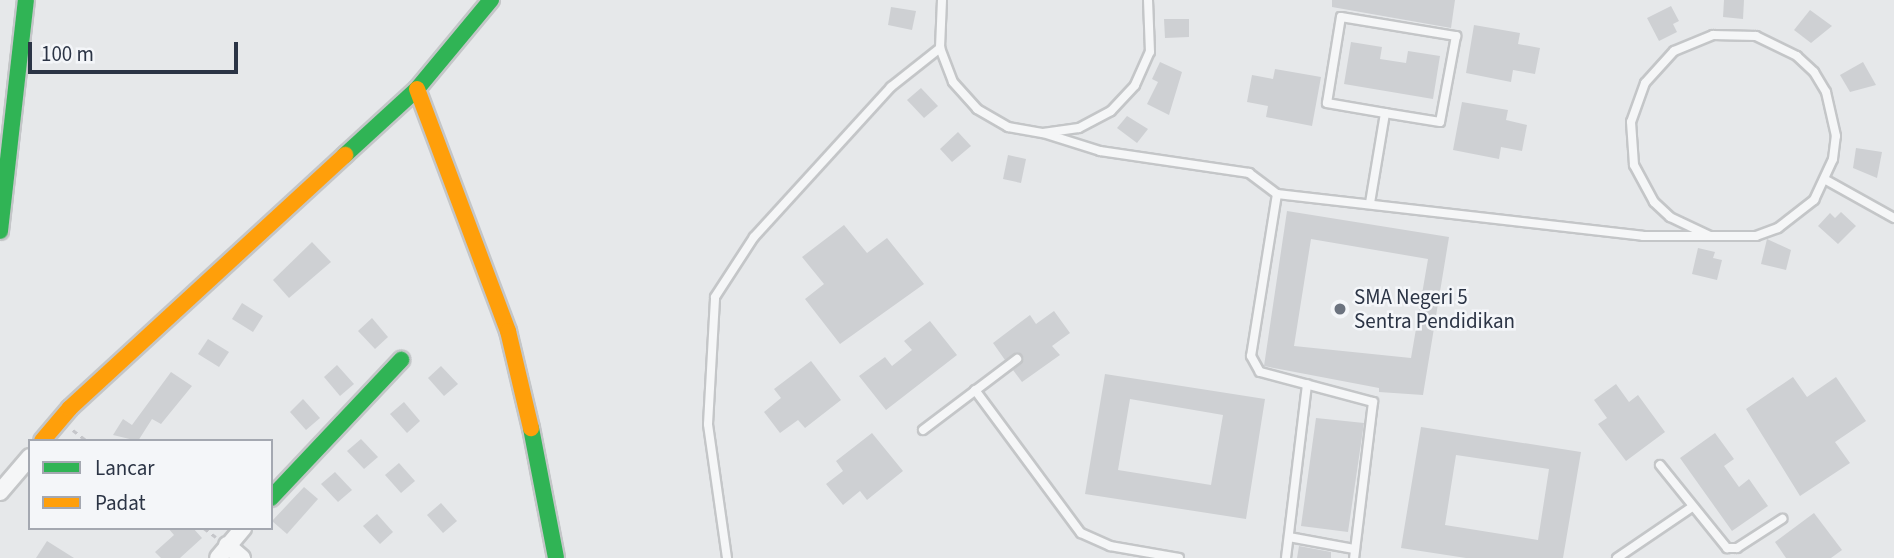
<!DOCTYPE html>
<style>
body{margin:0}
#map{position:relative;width:1894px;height:558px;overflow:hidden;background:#e6e8ea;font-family:"Source Sans 3",sans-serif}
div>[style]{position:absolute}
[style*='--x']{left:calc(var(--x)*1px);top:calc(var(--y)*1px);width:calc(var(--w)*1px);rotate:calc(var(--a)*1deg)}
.building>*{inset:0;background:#ced0d3}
.path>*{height:2.5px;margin-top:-1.25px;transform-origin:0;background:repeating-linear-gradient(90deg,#c5c6ca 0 5px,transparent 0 10px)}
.roads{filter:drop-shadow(2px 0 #c4c6c8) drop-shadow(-2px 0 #c4c6c8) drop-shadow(0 2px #c4c6c8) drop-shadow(0 -2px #c4c6c8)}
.lane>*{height:8px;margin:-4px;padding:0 4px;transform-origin:4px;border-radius:4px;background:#f5f6f7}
.street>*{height:16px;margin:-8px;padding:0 8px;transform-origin:8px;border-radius:8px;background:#f5f6f7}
.fast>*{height:16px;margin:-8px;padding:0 8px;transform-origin:8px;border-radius:8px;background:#30b455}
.slow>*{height:16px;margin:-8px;padding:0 8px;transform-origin:8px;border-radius:8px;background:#ff9f0a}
.dots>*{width:19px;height:19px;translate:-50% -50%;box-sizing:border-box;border:4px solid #f4f6f9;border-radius:50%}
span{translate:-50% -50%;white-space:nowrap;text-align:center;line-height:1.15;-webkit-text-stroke:5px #f4f6f9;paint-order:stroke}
.poi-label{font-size:21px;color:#2b3445}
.left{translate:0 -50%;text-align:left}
.legend{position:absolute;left:28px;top:439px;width:245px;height:91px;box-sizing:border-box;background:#f4f6f9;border:2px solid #a4a8b1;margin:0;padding:9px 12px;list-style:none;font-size:21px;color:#2b3445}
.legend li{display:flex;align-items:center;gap:14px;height:35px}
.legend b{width:35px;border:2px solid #a4a8b1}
.scale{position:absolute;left:28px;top:42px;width:210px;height:32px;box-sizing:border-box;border:4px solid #2b3445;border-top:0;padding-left:9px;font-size:21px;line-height:24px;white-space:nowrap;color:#2b3445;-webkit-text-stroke:5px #f4f6f9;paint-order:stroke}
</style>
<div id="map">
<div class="building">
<div style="clip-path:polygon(1332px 0,1455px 0,1451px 28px,1332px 7px)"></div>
<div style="clip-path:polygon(1724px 0,1744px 0,1743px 19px,1723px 17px)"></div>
<div style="clip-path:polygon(1671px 6px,1679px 21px,1673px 24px,1677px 32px,1659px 41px,1647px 18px)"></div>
<div style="clip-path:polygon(891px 7px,916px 11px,912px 30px,888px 25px)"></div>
<div style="clip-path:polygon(1810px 10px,1832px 26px,1811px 43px,1794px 30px)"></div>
<div style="clip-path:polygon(1164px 19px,1189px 19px,1189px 37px,1165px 38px)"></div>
<div style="clip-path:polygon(1474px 25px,1520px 33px,1518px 44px,1540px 48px,1535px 74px,1513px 70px,1511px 82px,1466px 73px)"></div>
<div style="clip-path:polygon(1351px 42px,1382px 47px,1380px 59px,1406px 63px,1408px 51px,1440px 56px,1433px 99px,1344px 84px)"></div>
<div style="clip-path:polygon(1160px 62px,1182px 72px,1169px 115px,1147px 104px,1158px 82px,1152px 79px)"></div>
<div style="clip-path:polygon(1863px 62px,1876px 85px,1850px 92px,1840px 75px)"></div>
<div style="clip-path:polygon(1275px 69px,1321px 77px,1312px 126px,1266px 117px,1268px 106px,1247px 102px,1252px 75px,1273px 79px)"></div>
<div style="clip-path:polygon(921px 88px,938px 106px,924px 118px,907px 100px)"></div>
<div style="clip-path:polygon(1462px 102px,1508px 110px,1506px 120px,1527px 125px,1522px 151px,1501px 147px,1499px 159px,1453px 150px)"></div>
<div style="clip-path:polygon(1127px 116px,1148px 129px,1137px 143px,1117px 128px)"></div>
<div style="clip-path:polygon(958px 132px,971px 146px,952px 162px,940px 149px)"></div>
<div style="clip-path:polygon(1856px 148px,1882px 152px,1877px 178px,1853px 168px)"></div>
<div style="clip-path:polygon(1008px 155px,1026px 159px,1021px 183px,1003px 179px)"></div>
<div style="clip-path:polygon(evenodd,1287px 211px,1449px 237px,1423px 395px,1379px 392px,1379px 388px,1264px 366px,1287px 211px,1311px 239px,1428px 259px,1411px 358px,1294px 346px,1311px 239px)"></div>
<div style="clip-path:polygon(1841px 212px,1856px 226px,1838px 244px,1818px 226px,1830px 213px,1835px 218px)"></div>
<div style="clip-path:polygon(844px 225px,867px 253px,887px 238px,924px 284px,840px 344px,805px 299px,824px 284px,802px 257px)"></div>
<div style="clip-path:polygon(1767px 239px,1791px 250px,1786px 270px,1761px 264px)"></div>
<div style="clip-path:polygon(312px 242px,331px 262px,289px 298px,273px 280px)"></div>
<div style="clip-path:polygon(1698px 248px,1715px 252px,1713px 258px,1722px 260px,1717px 280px,1692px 274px)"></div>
<div style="clip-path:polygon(242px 303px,263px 316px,253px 332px,232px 319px)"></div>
<div style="clip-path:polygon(1054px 311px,1070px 333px,1052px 346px,1060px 355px,1022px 382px,1013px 370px,1023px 356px,1016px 353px,1005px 360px,993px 343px,1030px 315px,1036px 324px)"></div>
<div style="clip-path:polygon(372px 318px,388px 337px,375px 349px,358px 331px)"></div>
<div style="clip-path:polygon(930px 321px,957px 355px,886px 410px,859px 376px,885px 357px,892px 366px,912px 350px,904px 341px)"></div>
<div style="clip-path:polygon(208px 339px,229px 352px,219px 367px,198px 354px)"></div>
<div style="clip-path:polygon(811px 361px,841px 400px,805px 428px,798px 420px,780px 433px,764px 412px,781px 398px,774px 389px)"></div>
<div style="clip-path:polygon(337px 365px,354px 384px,340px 396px,324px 377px)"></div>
<div style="clip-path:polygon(441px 366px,458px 384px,444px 396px,428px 378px)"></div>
<div style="clip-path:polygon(171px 372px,192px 386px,161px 424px,152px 419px,138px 441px,113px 435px,123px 419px,132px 425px)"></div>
<div style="clip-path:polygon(evenodd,1105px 374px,1265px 399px,1246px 519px,1085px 494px,1105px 374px,1130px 399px,1223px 415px,1211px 485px,1118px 470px,1130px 399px)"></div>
<div style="clip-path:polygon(1793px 377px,1807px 397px,1836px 377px,1866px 421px,1835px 442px,1850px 463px,1800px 496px,1746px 409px)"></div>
<div style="clip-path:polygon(1616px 384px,1629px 402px,1638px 395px,1665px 432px,1626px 461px,1598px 424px,1607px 418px,1594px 400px)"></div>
<div style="clip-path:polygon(303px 399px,320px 418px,306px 430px,290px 412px)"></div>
<div style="clip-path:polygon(404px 402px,420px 421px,407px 433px,390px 414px)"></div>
<div style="clip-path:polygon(1316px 418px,1364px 423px,1348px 532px,1301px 526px)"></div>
<div style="clip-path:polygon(evenodd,1421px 427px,1581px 452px,1563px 558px,1466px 558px,1401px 548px,1421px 427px,1456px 455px,1549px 469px,1538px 540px,1445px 525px,1456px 455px)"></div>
<div style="clip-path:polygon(872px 433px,903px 471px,867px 500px,860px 491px,843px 505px,826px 484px,843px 471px,836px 461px)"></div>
<div style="clip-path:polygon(1715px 433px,1734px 459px,1724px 466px,1739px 487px,1749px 479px,1768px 506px,1732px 531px,1680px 458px)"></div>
<div style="clip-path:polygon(361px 439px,378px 457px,364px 469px,347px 451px)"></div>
<div style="clip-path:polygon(399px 463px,415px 481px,401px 493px,385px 475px)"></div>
<div style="clip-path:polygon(335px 472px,352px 490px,338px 502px,321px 484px)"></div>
<div style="clip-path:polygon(304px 487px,318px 499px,287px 534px,272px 521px)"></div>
<div style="clip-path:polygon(441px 503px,457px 521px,443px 533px,427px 515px)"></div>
<div style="clip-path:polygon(1814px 513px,1842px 550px,1831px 558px,1786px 558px,1775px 542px)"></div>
<div style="clip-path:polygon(377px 514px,393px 532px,380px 544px,363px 526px)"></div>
<div style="clip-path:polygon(168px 528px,193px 528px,202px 538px,180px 558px,161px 558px,155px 552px,174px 535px)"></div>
<div style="clip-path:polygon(47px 541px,74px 558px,36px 558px)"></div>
<div style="clip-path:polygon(1299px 546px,1331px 552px,1331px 558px,1297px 558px)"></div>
</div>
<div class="path">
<div style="--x:73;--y:430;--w:18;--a:38"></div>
<div style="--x:204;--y:528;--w:15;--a:37"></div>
</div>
<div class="roads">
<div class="lane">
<div style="--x:942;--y:0;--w:48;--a:92.4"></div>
<div style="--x:940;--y:48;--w:36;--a:69"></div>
<div style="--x:953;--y:82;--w:36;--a:48"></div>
<div style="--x:977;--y:109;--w:36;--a:30"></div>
<div style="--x:1008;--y:127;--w:36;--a:10"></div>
<div style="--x:1043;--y:133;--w:36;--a:-8"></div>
<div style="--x:1079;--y:128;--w:36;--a:-28"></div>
<div style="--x:1111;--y:111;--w:35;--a:-47"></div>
<div style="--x:1135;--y:85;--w:36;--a:-66"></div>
<div style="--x:1150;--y:52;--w:52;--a:-92.2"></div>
<div style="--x:1043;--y:133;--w:60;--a:17.5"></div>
<div style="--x:1100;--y:151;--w:151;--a:8.4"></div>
<div style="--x:1249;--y:173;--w:35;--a:37"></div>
<div style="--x:1277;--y:194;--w:368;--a:6.5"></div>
<div style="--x:1643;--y:236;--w:113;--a:0"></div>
<div style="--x:1756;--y:236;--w:23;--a:-20"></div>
<div style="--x:1778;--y:228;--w:46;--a:-37.9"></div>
<div style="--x:1814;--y:200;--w:45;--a:-65.1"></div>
<div style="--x:1833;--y:159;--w:23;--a:-83"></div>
<div style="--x:1836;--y:136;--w:45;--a:-102.8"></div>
<div style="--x:1826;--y:92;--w:23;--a:-121"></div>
<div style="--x:1814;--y:72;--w:23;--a:-137"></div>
<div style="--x:1797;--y:56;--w:46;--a:-154"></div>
<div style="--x:1756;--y:36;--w:43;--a:-178.7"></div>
<div style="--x:1713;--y:35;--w:42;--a:157.7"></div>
<div style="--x:1674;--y:51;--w:43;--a:132.2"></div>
<div style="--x:1645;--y:83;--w:41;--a:109.7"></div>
<div style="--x:1631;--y:122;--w:43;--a:86"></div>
<div style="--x:1634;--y:165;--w:42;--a:61.6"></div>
<div style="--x:1654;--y:202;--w:22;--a:43"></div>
<div style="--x:1670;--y:217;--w:44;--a:25.4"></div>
<div style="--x:1826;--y:180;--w:78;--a:29.2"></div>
<div style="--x:1277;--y:194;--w:164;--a:99.1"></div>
<div style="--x:1251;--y:356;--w:18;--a:61"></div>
<div style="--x:1260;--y:372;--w:117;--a:14.9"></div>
<div style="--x:1373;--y:402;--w:157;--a:96.9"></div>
<div style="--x:1370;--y:203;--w:91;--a:-80.5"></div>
<div style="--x:1385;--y:113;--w:59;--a:-170.2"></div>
<div style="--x:1327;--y:103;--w:87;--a:-80.8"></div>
<div style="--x:1341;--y:17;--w:117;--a:9.4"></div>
<div style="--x:1456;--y:36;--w:87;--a:100.5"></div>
<div style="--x:1440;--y:122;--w:56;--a:-170.7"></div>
<div style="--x:975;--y:390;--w:178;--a:53.5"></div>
<div style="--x:1081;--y:533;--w:32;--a:24"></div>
<div style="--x:1110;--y:546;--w:70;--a:9.9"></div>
<div style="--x:923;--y:430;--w:118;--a:-37.1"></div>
<div style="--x:1660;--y:465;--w:107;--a:51.1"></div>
<div style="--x:1727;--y:548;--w:10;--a:0"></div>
<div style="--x:1737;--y:548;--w:54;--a:-32.8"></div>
<div style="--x:1289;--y:537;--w:66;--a:10.5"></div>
<div style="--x:727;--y:558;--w:135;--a:-98.1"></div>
<div style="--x:708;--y:424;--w:127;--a:-86.8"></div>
<div style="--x:715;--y:297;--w:72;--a:-57"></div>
<div style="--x:754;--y:237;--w:203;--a:-47.6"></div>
<div style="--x:891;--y:87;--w:63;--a:-38.5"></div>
<div style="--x:1286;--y:558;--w:175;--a:-83.1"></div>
<div style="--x:1617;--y:558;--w:91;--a:-34.2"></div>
</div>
<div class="street">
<div style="--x:0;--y:492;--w:46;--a:-49.4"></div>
<div style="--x:227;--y:545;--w:20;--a:41"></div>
<div style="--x:218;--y:558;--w:39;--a:-50"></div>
</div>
<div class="fast">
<div style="--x:345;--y:155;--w:98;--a:-42.5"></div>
<div style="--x:417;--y:89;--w:116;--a:-50.3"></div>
<div style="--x:0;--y:231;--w:232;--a:-83.6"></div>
<div style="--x:531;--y:428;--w:132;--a:79.1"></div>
<div style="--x:271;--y:498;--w:190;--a:-46.7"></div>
</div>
<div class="slow">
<div style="--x:417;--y:89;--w:259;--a:69.4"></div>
<div style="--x:508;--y:331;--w:100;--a:76.7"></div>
<div style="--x:42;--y:441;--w:43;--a:-49.7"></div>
<div style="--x:70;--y:408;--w:374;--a:-42.6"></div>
</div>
</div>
<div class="dots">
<div style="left:1340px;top:309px;background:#6c737f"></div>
</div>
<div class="poi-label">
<span class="left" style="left:1354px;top:309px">SMA Negeri 5<br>Sentra Pendidikan</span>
</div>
<ul class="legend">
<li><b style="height:9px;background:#30b455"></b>Lancar</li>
<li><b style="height:9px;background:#ff9f0a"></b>Padat</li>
</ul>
<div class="scale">100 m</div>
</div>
